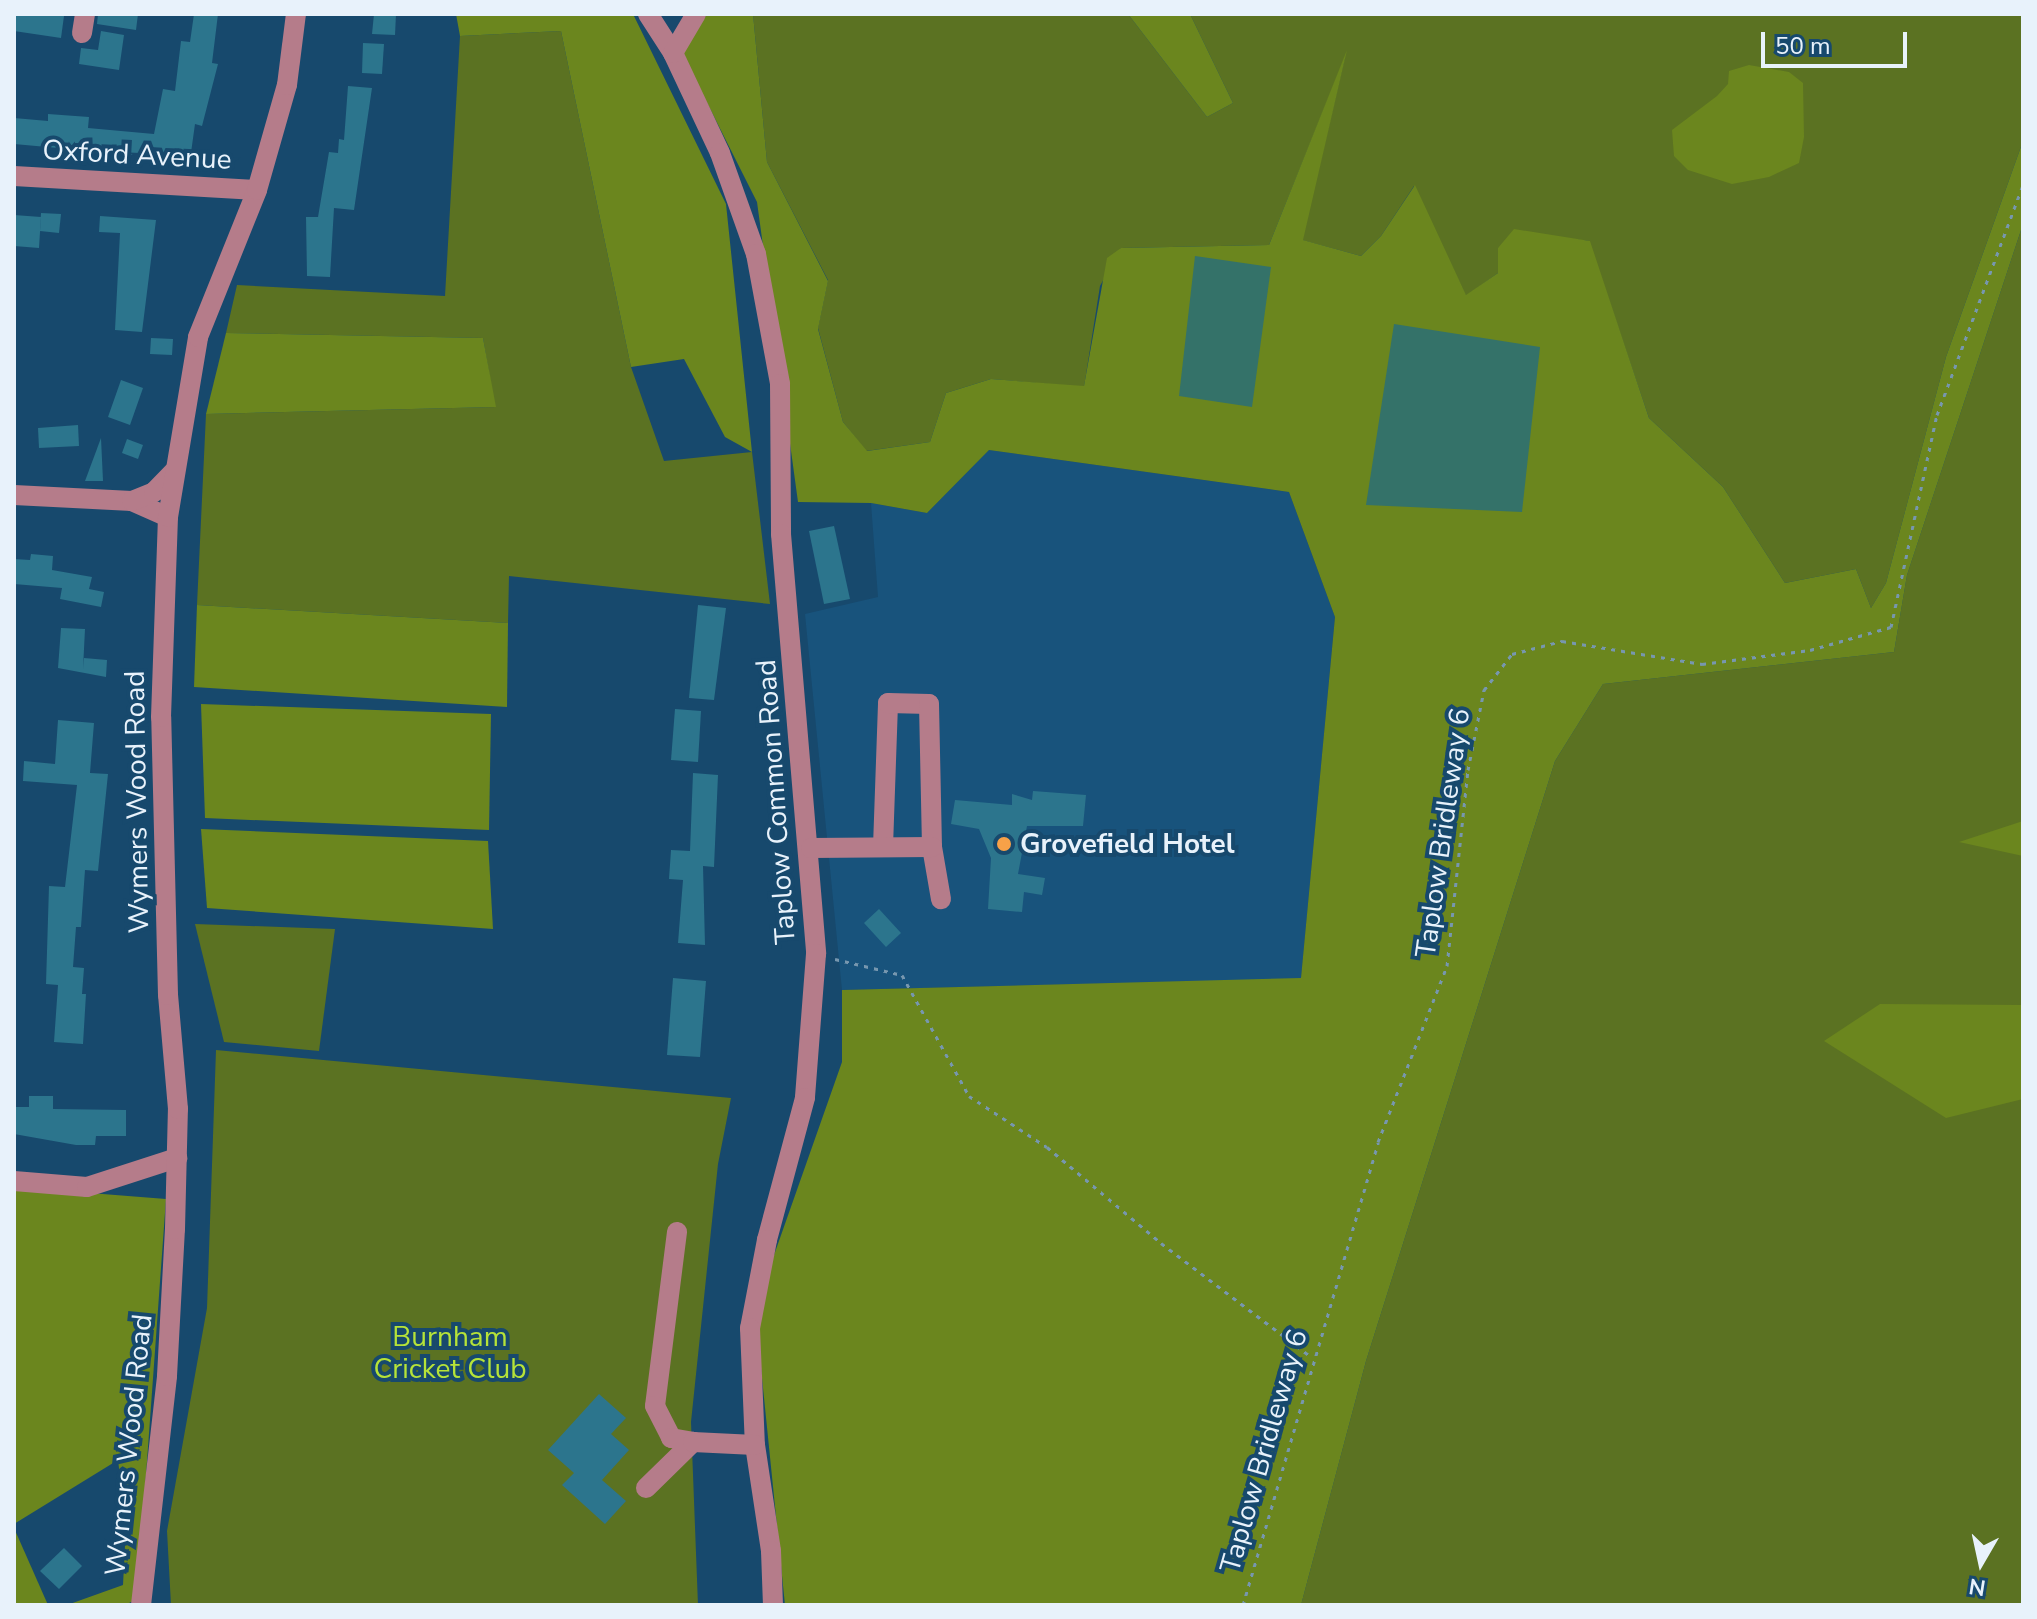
<!DOCTYPE html>
<style>
body{margin:0}
#map{position:relative;width:2037px;height:1619px;overflow:hidden;background:#17496d;font-family:"Nunito Sans",sans-serif}
div>[style]{position:absolute}
[style*='--x']{left:calc(var(--x)*1px);top:calc(var(--y)*1px);width:calc(var(--w)*1px);rotate:calc(var(--a)*1deg)}
.built>*{inset:0;background:#18537c}
.green>*{inset:0;background:#5b7222}
.forest>*{inset:0;background:#6b861e}
.water>*{inset:0;background:#347269}
.building>*{inset:0;background:#2c758d}
.path>*{height:3px;margin-top:-1.5px;transform-origin:0;background:repeating-linear-gradient(90deg,#7797af 0 4px,transparent 0 10px)}
.minor>*{height:20px;margin:-10px;padding:0 10px;transform-origin:10px;border-radius:10px;background:#b57c8a}
.dots>*{width:22px;height:22px;translate:-50% -50%;box-sizing:border-box;border:4px solid #17496d;border-radius:50%}
span{translate:-50% -50%;white-space:nowrap;text-align:center;line-height:1.15;-webkit-text-stroke:8px #17496d;paint-order:stroke}
.street-label{font-size:28px;color:#e8f2fb}
.poi-label{font-size:28px;color:#e8f2fb;font-weight:700}
.left{translate:0 -50%;text-align:left}
.park-label{font-size:28px;color:#b6e338}
.frame{position:absolute;inset:0;border:16px solid #e8f2fb;pointer-events:none}
.north{position:absolute;left:1941px;top:1523px;width:80px;height:80px;-webkit-text-stroke:6px #17496d;paint-order:stroke;rotate:189deg;font-size:22px;font-weight:700;line-height:32px;text-align:center;color:#e8f2fb}
.north::after{content:'';display:block;margin:auto;width:28px;height:36px;background:#e8f2fb;clip-path:polygon(50% 0,100% 100%,50% 72%,0 100%)}
.scale{position:absolute;left:1761px;top:32px;width:146px;height:36px;box-sizing:border-box;border:4px solid #e8f2fb;border-top:0;padding-left:10px;font-size:24px;line-height:28px;white-space:nowrap;color:#e8f2fb;-webkit-text-stroke:6px #17496d;paint-order:stroke}
</style>
<div id="map">
<div class="built">
<div style="clip-path:polygon(989px 450px,1289px 492px,1335px 617px,1301px 979px,842px 990px,805px 614px,878px 597px,871px 503px,927px 513px)"></div>
</div>
<div class="green">
<div style="clip-path:polygon(753px 14px,1128px 14px,1207px 117px,1233px 103px,1190px 14px,2023px 14px,2023px 141px,1946px 357px,1886px 583px,1871px 608px,1856px 569px,1785px 583px,1723px 487px,1649px 418px,1589px 241px,1555px 237px,1498px 248px,1498px 273px,1466px 296px,1414px 186px,1381px 236px,1361px 256px,1302px 240px,1345px 57px,1269px 245px,1121px 248px,1100px 286px,1084px 387px,991px 379px,946px 393px,930px 442px,866px 451px,843px 422px,818px 328px,828px 280px,767px 162px)"></div>
<div style="clip-path:polygon(561px 31px,631px 367px,664px 461px,752px 452px,770px 604px,509px 576px,508px 623px,197px 605px,206px 414px,495px 407px,483px 338px,226px 333px,237px 285px,445px 296px,460px 36px)"></div>
<div style="clip-path:polygon(2023px 224px,2023px 1605px,1301px 1605px,1366px 1361px,1555px 761px,1603px 684px,1894px 652px,1907px 575px)"></div>
<div style="clip-path:polygon(195px 924px,335px 929px,319px 1051px,224px 1042px)"></div>
<div style="clip-path:polygon(216px 1050px,731px 1098px,718px 1164px,691px 1422px,698px 1605px,171px 1605px,167px 1531px,207px 1308px)"></div>
</div>
<div class="forest">
<div style="clip-path:polygon(456px 14px,633px 14px,726px 204px,752px 452px,725px 437px,684px 359px,631px 367px,561px 31px,460px 36px)"></div>
<div style="clip-path:polygon(707px 14px,753px 14px,767px 162px,828px 281px,818px 329px,843px 422px,867px 451px,930px 442px,946px 393px,959px 389px,991px 379px,1084px 386px,1107px 258px,1121px 248px,1269px 245px,1347px 50px,1303px 240px,1361px 256px,1381px 236px,1415px 185px,1466px 295px,1498px 273px,1498px 248px,1514px 229px,1590px 241px,1649px 418px,1723px 487px,1785px 583px,1856px 569px,1871px 608px,1886px 583px,1946px 357px,2023px 141px,2023px 224px,1907px 575px,1894px 652px,1603px 684px,1555px 761px,1366px 1361px,1301px 1605px,785px 1605px,755px 1309px,842px 1062px,842px 990px,1301px 978px,1335px 617px,1289px 492px,989px 450px,927px 513px,871px 503px,798px 502px,757px 202px,682px 53px)"></div>
<div style="clip-path:polygon(1128px 14px,1190px 14px,1233px 103px,1207px 117px)"></div>
<div style="clip-path:polygon(1749px 65px,1789px 72px,1803px 83px,1804px 137px,1799px 163px,1769px 177px,1732px 184px,1688px 170px,1674px 156px,1672px 130px,1717px 96px,1728px 84px,1729px 71px)"></div>
<div style="clip-path:polygon(226px 333px,483px 338px,496px 407px,206px 414px)"></div>
<div style="clip-path:polygon(197px 605px,508px 623px,507px 707px,194px 687px)"></div>
<div style="clip-path:polygon(201px 704px,491px 714px,489px 830px,205px 818px)"></div>
<div style="clip-path:polygon(2023px 821px,2023px 856px,1959px 842px)"></div>
<div style="clip-path:polygon(201px 829px,488px 841px,493px 929px,207px 908px)"></div>
<div style="clip-path:polygon(1880px 1004px,2023px 1005px,2023px 1099px,1946px 1118px,1824px 1041px)"></div>
<div style="clip-path:polygon(14px 1187px,166px 1199px,137px 1599px,125px 1605px,67px 1605px,123px 1585px,126px 1526px,118px 1460px,14px 1524px)"></div>
<div style="clip-path:polygon(14px 1528px,48px 1605px,14px 1605px)"></div>
</div>
<div class="water">
<div style="clip-path:polygon(1195px 256px,1271px 267px,1252px 407px,1179px 396px)"></div>
<div style="clip-path:polygon(1394px 324px,1540px 347px,1522px 512px,1366px 505px)"></div>
</div>
<div class="building">
<div style="clip-path:polygon(14px 14px,64px 16px,61px 38px,14px 31px)"></div>
<div style="clip-path:polygon(98px 14px,138px 14px,136px 30px,97px 24px)"></div>
<div style="clip-path:polygon(194px 14px,218px 14px,212px 63px,218px 64px,202px 126px,195px 124px,190px 160px,14px 144px,14px 118px,48px 121px,48px 114px,89px 117px,88px 128px,154px 134px,163px 89px,175px 91px,181px 41px,190px 42px)"></div>
<div style="clip-path:polygon(374px 14px,396px 14px,395px 35px,372px 34px)"></div>
<div style="clip-path:polygon(101px 31px,124px 35px,119px 70px,79px 64px,81px 48px,98px 50px)"></div>
<div style="clip-path:polygon(363px 43px,384px 44px,382px 74px,362px 73px)"></div>
<div style="clip-path:polygon(348px 86px,372px 88px,354px 210px,334px 208px,330px 277px,307px 276px,306px 217px,318px 217px,329px 152px,338px 153px,339px 139px,344px 140px)"></div>
<div style="clip-path:polygon(41px 213px,61px 214px,59px 233px,40px 231px)"></div>
<div style="clip-path:polygon(14px 215px,41px 217px,39px 248px,14px 246px)"></div>
<div style="clip-path:polygon(100px 216px,156px 220px,142px 332px,115px 330px,120px 233px,99px 232px)"></div>
<div style="clip-path:polygon(151px 338px,173px 339px,172px 355px,150px 354px)"></div>
<div style="clip-path:polygon(121px 380px,143px 388px,130px 425px,108px 417px)"></div>
<div style="clip-path:polygon(78px 425px,79px 446px,39px 448px,38px 428px)"></div>
<div style="clip-path:polygon(101px 438px,103px 481px,85px 481px)"></div>
<div style="clip-path:polygon(127px 439px,143px 445px,138px 459px,122px 453px)"></div>
<div style="clip-path:polygon(834px 526px,850px 599px,824px 604px,809px 531px)"></div>
<div style="clip-path:polygon(31px 554px,53px 556px,52px 570px,92px 577px,89px 589px,104px 592px,101px 607px,60px 599px,62px 588px,14px 584px,14px 559px,30px 560px)"></div>
<div style="clip-path:polygon(698px 605px,726px 608px,714px 700px,689px 698px)"></div>
<div style="clip-path:polygon(61px 628px,85px 629px,83px 669px,84px 658px,107px 660px,106px 677px,58px 668px)"></div>
<div style="clip-path:polygon(675px 709px,701px 711px,698px 762px,671px 760px)"></div>
<div style="clip-path:polygon(58px 720px,94px 723px,90px 773px,108px 774px,98px 871px,85px 870px,81px 927px,76px 927px,73px 967px,84px 968px,82px 994px,86px 994px,83px 1044px,54px 1042px,58px 985px,46px 984px,49px 886px,65px 887px,77px 785px,23px 781px,24px 761px,55px 764px)"></div>
<div style="clip-path:polygon(693px 773px,718px 775px,714px 867px,703px 866px,705px 945px,678px 943px,683px 880px,669px 879px,671px 850px,690px 851px)"></div>
<div style="clip-path:polygon(1033px 791px,1086px 795px,1083px 826px,1027px 826px,1018px 874px,1045px 878px,1042px 895px,1024px 892px,1022px 912px,988px 909px,991px 858px,979px 829px,951px 824px,955px 800px,1012px 805px,1012px 794px,1032px 800px)"></div>
<div style="clip-path:polygon(879px 909px,901px 933px,886px 947px,864px 923px)"></div>
<div style="clip-path:polygon(673px 978px,706px 981px,700px 1057px,667px 1055px)"></div>
<div style="clip-path:polygon(29px 1096px,53px 1096px,53px 1109px,126px 1110px,126px 1136px,96px 1136px,95px 1145px,76px 1145px,14px 1134px,14px 1107px,29px 1107px)"></div>
<div style="clip-path:polygon(599px 1394px,626px 1418px,611px 1434px,629px 1450px,602px 1480px,626px 1501px,605px 1524px,562px 1485px,574px 1473px,548px 1450px)"></div>
<div style="clip-path:polygon(64px 1548px,82px 1566px,59px 1589px,40px 1571px)"></div>
</div>
<div class="path">
<div style="--x:835;--y:959;--w:69;--a:13.4"></div>
<div style="--x:902;--y:975;--w:138;--a:61"></div>
<div style="--x:969;--y:1096;--w:93;--a:33.2"></div>
<div style="--x:1047;--y:1147;--w:149;--a:40.1"></div>
<div style="--x:1161;--y:1243;--w:187;--a:37.2"></div>
<div style="--x:1243;--y:1605;--w:482;--a:-73.7"></div>
<div style="--x:1378;--y:1142;--w:189;--a:-68.6"></div>
<div style="--x:1447;--y:966;--w:197;--a:-83.9"></div>
<div style="--x:1468;--y:770;--w:82;--a:-78.7"></div>
<div style="--x:1484;--y:690;--w:46;--a:-52.1"></div>
<div style="--x:1512;--y:654;--w:52;--a:-14.6"></div>
<div style="--x:1562;--y:641;--w:142;--a:9.3"></div>
<div style="--x:1702;--y:664;--w:109;--a:-7.4"></div>
<div style="--x:1810;--y:650;--w:84;--a:-15.9"></div>
<div style="--x:1891;--y:627;--w:217;--a:-77.8"></div>
<div style="--x:1937;--y:415;--w:246;--a:-69.5"></div>
</div>
<div class="minor">
<div style="--x:648;--y:14;--w:46;--a:57.3"></div>
<div style="--x:673;--y:53;--w:110;--a:64.8"></div>
<div style="--x:720;--y:153;--w:107;--a:70.4"></div>
<div style="--x:756;--y:254;--w:132;--a:79.5"></div>
<div style="--x:780;--y:384;--w:150;--a:89.6"></div>
<div style="--x:781;--y:534;--w:421;--a:85.2"></div>
<div style="--x:816;--y:954;--w:144;--a:94.4"></div>
<div style="--x:805;--y:1098;--w:147;--a:105"></div>
<div style="--x:767;--y:1240;--w:90;--a:100.9"></div>
<div style="--x:750;--y:1328;--w:117;--a:87.6"></div>
<div style="--x:755;--y:1445;--w:107;--a:81.4"></div>
<div style="--x:771;--y:1551;--w:54;--a:87.9"></div>
<div style="--x:82;--y:33;--w:19;--a:-81"></div>
<div style="--x:673;--y:53;--w:45;--a:-59.5"></div>
<div style="--x:14;--y:176;--w:243;--a:3.3"></div>
<div style="--x:14;--y:495;--w:118;--a:2.9"></div>
<div style="--x:132;--y:501;--w:39;--a:24"></div>
<div style="--x:132;--y:501;--w:24;--a:-22"></div>
<div style="--x:154;--y:492;--w:28;--a:-46"></div>
<div style="--x:883;--y:847;--w:144;--a:-88"></div>
<div style="--x:888;--y:703;--w:41;--a:1.4"></div>
<div style="--x:929;--y:704;--w:143;--a:88.8"></div>
<div style="--x:932;--y:847;--w:53;--a:80.2"></div>
<div style="--x:811;--y:848;--w:121;--a:-0.5"></div>
<div style="--x:14;--y:1181;--w:73;--a:4.7"></div>
<div style="--x:87;--y:1187;--w:95;--a:-17.9"></div>
<div style="--x:677;--y:1232;--w:175;--a:97.2"></div>
<div style="--x:655;--y:1406;--w:36;--a:63"></div>
<div style="--x:671;--y:1438;--w:22;--a:10"></div>
<div style="--x:646;--y:1488;--w:66;--a:-44.4"></div>
<div style="--x:693;--y:1442;--w:62;--a:2.8"></div>
<div style="--x:141;--y:1605;--w:230;--a:-83.5"></div>
<div style="--x:167;--y:1376;--w:147;--a:-86.9"></div>
<div style="--x:175;--y:1229;--w:120;--a:-88.6"></div>
<div style="--x:178;--y:1109;--w:114;--a:-95"></div>
<div style="--x:168;--y:995;--w:278;--a:-91.4"></div>
<div style="--x:161;--y:717;--w:200;--a:-88"></div>
<div style="--x:168;--y:517;--w:182;--a:-80.5"></div>
<div style="--x:198;--y:337;--w:158;--a:-68.1"></div>
<div style="--x:257;--y:190;--w:109;--a:-74.1"></div>
<div style="--x:287;--y:85;--w:72;--a:-82.8"></div>
</div>
<div class="dots">
<div style="left:1004px;top:844px;background:#f7a148"></div>
</div>
<div class="street-label">
<span style="left:137px;top:155px;rotate:3deg">Oxford Avenue</span>
<span style="left:137px;top:802px;rotate:-91deg">Wymers Wood Road</span>
<span style="left:776px;top:802px;rotate:-94deg">Taplow Common Road</span>
<span style="left:1443px;top:833px;rotate:-82deg">Taplow Bridleway 6</span>
<span style="left:129px;top:1445px;rotate:-84deg">Wymers Wood Road</span>
<span style="left:1264px;top:1451px;rotate:-74deg">Taplow Bridleway 6</span>
</div>
<div class="poi-label">
<span class="left" style="left:1020px;top:844px">Grovefield Hotel</span>
</div>
<div class="park-label">
<span style="left:450px;top:1353px">Burnham<br>Cricket Club</span>
</div>
<div class="frame"></div>
<div class="north">N</div>
<div class="scale">50 m</div>
</div>
